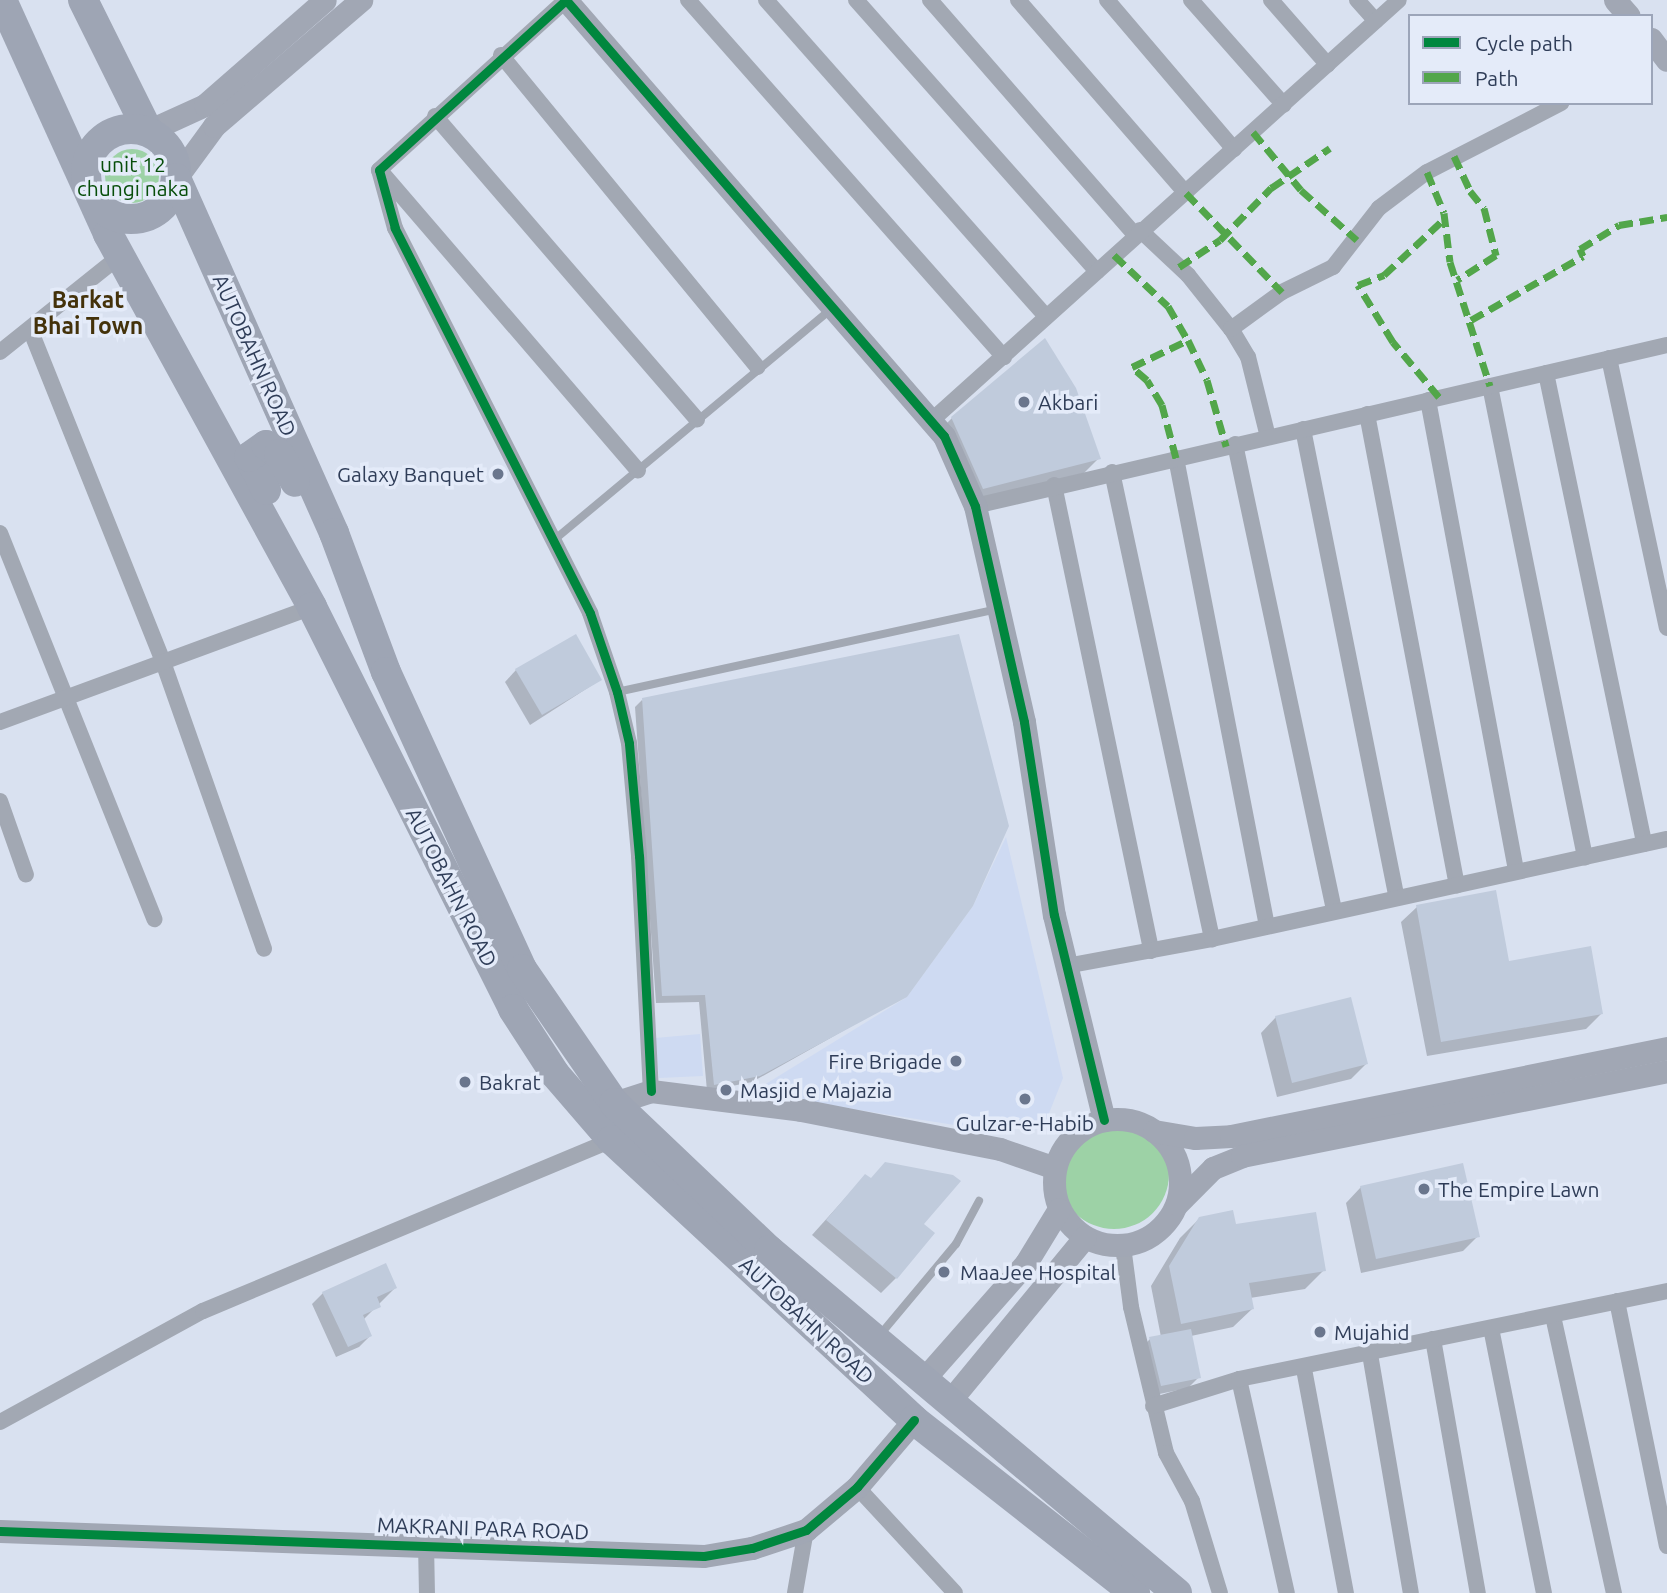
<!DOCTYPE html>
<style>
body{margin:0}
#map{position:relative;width:1667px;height:1593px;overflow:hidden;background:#d9e1f0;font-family:Ubuntu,sans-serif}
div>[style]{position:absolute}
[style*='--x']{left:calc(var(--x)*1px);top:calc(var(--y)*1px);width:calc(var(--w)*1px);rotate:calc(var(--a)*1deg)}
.built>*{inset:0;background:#cedaf2}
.green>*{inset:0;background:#9dd2a6}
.round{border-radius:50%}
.shadow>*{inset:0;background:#0003}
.building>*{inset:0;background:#c0cbdc}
.lane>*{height:8px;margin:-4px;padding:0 4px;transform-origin:4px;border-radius:4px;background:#a2a8b3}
.street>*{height:16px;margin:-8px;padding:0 8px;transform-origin:8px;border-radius:8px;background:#a2a8b3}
.secondary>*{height:23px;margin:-11.5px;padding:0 11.5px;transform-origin:11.5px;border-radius:11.5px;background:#a1a7b4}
.secondary>.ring{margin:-11.5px;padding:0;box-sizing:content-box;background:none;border:23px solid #a1a7b4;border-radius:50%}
.highway>*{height:30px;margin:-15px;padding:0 15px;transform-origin:15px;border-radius:15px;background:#9ea5b4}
.highway>.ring{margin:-15px;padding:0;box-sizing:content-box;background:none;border:30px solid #9ea5b4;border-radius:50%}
.quiet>*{height:7px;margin-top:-3.5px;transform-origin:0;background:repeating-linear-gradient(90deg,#52a64a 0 14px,transparent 0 21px)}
.cycleway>*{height:9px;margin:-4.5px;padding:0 4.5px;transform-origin:4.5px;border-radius:4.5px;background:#00873e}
.dots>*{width:19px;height:19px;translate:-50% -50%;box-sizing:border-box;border:4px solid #e4ebf9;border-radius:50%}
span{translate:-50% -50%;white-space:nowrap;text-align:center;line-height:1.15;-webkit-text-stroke:7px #e4ebf9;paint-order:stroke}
.park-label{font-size:21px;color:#074e0a}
.street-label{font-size:21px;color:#2f3d58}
.poi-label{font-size:21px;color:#2f3d58}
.left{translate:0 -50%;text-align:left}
.right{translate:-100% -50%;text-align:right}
.neighbourhood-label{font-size:23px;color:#44320a;font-weight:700}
.legend{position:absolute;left:1408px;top:14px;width:245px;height:91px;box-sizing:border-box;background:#e4ebf9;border:2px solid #9ca5b9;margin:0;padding:9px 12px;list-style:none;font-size:21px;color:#2f3d58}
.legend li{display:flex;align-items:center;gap:14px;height:35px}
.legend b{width:35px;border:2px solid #9ca5b9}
</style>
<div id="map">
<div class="built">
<div style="clip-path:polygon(1006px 837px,1063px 1078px,1046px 1121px,999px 1132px,751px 1093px,907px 997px,973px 906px)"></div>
<div style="clip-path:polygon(700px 1034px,703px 1076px,659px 1078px,655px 1038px)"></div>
</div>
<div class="green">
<div class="round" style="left:105px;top:149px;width:54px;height:54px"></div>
<div class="round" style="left:1059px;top:1119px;width:110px;height:110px"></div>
</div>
<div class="shadow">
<div style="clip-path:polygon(952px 418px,1099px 458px,1084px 473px,968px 503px,937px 433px)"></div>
<div style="clip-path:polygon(516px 670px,600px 680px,530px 725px,505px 682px)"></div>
<div style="clip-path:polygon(642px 700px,905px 996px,752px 1082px,707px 1091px,699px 1002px,656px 1003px,635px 707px)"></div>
<div style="clip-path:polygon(1417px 907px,1507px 963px,1601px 1014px,1586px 1029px,1427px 1056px,1401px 922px)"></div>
<div style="clip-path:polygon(1276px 1017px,1366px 1064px,1351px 1079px,1277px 1097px,1261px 1033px)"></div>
<div style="clip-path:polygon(865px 1176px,922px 1224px,896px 1278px,881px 1293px,812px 1235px)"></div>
<div style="clip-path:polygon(1361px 1187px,1478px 1236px,1463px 1251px,1361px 1273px,1346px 1203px)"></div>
<div style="clip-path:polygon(1200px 1218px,1235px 1226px,1324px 1270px,1305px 1289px,1250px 1298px,1252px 1309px,1233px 1327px,1191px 1336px,1199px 1377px,1188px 1388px,1150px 1396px,1139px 1350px,1150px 1339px,1161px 1337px,1151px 1286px,1180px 1238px)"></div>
<div style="clip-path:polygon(395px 1288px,363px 1320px,370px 1336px,359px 1347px,336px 1357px,312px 1304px,323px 1293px)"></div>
</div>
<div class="building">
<div style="clip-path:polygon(1045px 338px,1076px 388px,1101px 459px,983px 489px,951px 417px)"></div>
<div style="clip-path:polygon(576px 634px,602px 680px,542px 715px,515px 669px)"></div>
<div style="clip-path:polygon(959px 634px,1009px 826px,973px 906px,907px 997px,760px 1076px,714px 1085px,705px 995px,662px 996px,642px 698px)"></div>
<div style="clip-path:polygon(1496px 890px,1509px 961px,1591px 946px,1603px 1014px,1441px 1042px,1416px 905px)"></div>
<div style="clip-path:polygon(1351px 997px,1368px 1064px,1292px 1083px,1275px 1016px)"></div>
<div style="clip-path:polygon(885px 1162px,953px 1175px,961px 1181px,924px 1224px,935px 1233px,897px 1279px,826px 1220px,865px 1174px,871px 1178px)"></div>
<div style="clip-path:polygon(1463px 1163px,1480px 1237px,1376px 1259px,1360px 1186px)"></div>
<div style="clip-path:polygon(1233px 1210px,1236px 1224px,1316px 1212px,1326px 1271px,1249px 1283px,1254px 1309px,1181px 1324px,1169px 1266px,1199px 1217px)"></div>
<div style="clip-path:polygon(386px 1263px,397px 1288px,377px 1297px,381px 1307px,363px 1315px,372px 1336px,348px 1347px,322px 1292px)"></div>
<div style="clip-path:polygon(1191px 1329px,1201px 1378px,1161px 1386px,1149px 1337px)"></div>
</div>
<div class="lane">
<div style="--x:554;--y:540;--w:361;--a:-39.8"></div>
<div style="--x:617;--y:692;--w:389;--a:-12.3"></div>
<div style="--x:879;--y:1336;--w:120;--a:-50.1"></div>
<div style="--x:956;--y:1244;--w:49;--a:-61.9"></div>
</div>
<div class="street">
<div style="--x:566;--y:0;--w:253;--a:137.7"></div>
<div style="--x:379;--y:170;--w:60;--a:74.6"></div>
<div style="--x:395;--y:228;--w:432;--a:63.1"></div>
<div style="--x:590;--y:613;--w:83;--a:71.1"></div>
<div style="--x:617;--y:692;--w:52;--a:76.8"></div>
<div style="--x:629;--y:743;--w:113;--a:84.9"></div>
<div style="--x:639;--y:856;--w:235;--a:87.1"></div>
<div style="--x:688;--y:0;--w:477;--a:48.5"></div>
<div style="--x:766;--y:0;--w:423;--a:48.5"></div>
<div style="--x:856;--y:0;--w:363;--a:48.4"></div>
<div style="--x:930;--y:0;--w:312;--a:48.9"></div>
<div style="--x:1018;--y:0;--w:256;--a:49"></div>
<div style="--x:1107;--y:0;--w:196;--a:49.6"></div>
<div style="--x:1191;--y:0;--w:140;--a:48.5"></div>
<div style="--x:1271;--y:0;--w:86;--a:48.8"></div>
<div style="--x:1357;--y:0;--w:28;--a:48"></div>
<div style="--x:501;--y:55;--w:404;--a:50.6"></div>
<div style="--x:435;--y:116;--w:401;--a:49.2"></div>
<div style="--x:383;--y:174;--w:391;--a:49.3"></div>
<div style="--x:1140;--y:230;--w:66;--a:43.2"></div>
<div style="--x:1188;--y:275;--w:69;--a:51.5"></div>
<div style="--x:30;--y:329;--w:359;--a:68.2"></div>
<div style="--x:163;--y:662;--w:304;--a:70.6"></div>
<div style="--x:0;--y:352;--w:154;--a:-38.7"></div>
<div style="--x:1609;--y:358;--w:276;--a:77.9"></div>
<div style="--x:1546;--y:373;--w:481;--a:78.2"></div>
<div style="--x:1490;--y:386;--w:481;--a:78.6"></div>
<div style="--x:1428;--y:400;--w:479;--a:79.4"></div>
<div style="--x:1367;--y:414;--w:480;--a:79.2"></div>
<div style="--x:931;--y:421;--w:629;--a:-41.97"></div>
<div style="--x:1303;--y:429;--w:476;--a:78.7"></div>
<div style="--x:1268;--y:437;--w:82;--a:-104"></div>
<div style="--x:1248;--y:357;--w:33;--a:-121"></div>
<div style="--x:1231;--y:329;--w:63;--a:-36"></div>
<div style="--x:1282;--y:292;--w:57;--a:-26.1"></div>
<div style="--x:1333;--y:267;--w:75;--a:-52.1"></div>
<div style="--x:1379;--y:208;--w:60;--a:-36.9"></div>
<div style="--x:1427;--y:172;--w:151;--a:-27.2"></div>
<div style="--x:1235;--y:444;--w:476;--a:78"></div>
<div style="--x:1176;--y:458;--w:475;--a:79"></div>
<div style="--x:1112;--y:472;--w:478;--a:77.9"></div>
<div style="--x:1054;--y:485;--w:476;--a:78.2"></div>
<div style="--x:975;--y:506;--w:710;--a:-13.1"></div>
<div style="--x:0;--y:533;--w:416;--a:68.2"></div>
<div style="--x:0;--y:722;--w:333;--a:-20.2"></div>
<div style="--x:0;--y:801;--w:78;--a:70.6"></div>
<div style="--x:1066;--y:966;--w:148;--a:-10.5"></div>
<div style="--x:1212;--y:939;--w:466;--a:-12.4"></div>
<div style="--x:1123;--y:1246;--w:62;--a:82.5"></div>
<div style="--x:1131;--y:1307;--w:150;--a:76.5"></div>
<div style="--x:1166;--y:1453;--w:55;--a:61.6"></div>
<div style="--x:1192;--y:1501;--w:96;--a:73.1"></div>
<div style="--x:1617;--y:1301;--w:250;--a:78.5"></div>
<div style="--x:1553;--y:1316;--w:284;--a:77.6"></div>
<div style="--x:1491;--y:1328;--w:270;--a:78.7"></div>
<div style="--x:1433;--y:1339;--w:258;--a:80"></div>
<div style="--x:1370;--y:1354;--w:242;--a:80.3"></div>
<div style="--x:1304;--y:1369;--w:228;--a:79.4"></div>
<div style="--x:1239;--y:1379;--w:219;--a:77.4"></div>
<div style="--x:1153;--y:1406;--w:90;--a:-17.4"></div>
<div style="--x:1239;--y:1379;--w:437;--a:-11.6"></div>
<div style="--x:0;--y:1422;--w:231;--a:-28.7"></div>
<div style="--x:203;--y:1311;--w:443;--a:-22.7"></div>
<div style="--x:857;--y:1487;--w:144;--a:47.2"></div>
<div style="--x:426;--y:1543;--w:50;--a:88.9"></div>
<div style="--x:795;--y:1593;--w:64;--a:-80.1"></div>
</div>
<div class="secondary">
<div style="--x:566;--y:0;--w:577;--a:49.08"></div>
<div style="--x:944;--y:436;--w:77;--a:66.1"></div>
<div style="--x:975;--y:506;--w:221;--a:77.2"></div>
<div style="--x:1024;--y:722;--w:195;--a:81.2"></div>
<div style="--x:1054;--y:915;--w:211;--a:76.3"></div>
<div style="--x:1615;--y:0;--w:21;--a:49"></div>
<div style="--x:1651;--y:39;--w:26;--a:53"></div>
<div style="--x:148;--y:131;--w:63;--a:-24.5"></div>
<div style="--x:205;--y:105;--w:159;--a:-41.2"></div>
<div style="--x:176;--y:178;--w:64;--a:-53.8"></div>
<div style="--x:214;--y:126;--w:194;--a:-40.6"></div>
<div style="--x:614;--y:1103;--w:39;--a:-18"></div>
<div style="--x:651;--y:1091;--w:151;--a:7.2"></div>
<div style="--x:801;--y:1110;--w:203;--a:11.1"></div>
<div style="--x:1000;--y:1149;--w:58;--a:19.1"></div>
<div class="ring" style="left:1054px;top:1119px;width:103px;height:103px"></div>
<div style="--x:1154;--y:1131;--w:42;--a:9.7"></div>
<div style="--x:1195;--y:1138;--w:36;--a:-3"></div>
<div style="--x:1231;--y:1136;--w:445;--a:-11.4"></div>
<div style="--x:1177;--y:1204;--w:51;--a:-45"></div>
<div style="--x:1213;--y:1168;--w:31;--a:-22"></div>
<div style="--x:1242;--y:1156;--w:433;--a:-11.3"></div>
<div style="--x:922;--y:1381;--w:157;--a:-48.6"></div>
<div style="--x:1026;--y:1263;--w:63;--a:-58.6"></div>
<div style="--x:948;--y:1403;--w:215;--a:-50.5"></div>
<div style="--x:0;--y:1531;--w:704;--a:2.03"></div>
<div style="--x:704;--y:1556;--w:49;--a:-9.5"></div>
<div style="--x:752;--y:1548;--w:57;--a:-18.4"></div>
<div style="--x:806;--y:1530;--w:67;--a:-40.1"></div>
<div style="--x:857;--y:1487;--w:88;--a:-49.6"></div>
</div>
<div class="highway">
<div style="--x:2;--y:0;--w:257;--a:65.6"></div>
<div style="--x:108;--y:234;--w:425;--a:61.3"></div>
<div style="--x:312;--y:607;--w:449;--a:63.4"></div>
<div style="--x:513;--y:1009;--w:77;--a:57.1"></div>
<div style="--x:555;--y:1074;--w:87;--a:49.2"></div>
<div style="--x:612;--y:1140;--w:412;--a:42.8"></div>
<div style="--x:914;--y:1420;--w:281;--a:38.1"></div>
<div style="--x:83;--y:0;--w:146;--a:63.6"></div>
<div class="ring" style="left:86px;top:129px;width:60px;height:60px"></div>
<div style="--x:176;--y:178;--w:389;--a:66"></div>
<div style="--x:334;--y:533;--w:148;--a:69.5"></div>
<div style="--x:386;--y:672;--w:327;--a:65.4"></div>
<div style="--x:522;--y:969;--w:163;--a:55.5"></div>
<div style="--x:614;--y:1103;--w:214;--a:43.5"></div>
<div style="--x:769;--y:1250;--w:533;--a:40.05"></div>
<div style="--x:266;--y:490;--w:37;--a:-117"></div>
<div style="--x:249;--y:457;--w:21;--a:-35"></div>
<div style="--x:266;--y:445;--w:16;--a:35"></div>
<div style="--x:279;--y:454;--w:32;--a:60"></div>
</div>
<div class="quiet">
<div style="--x:1253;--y:132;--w:75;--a:50.4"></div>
<div style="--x:1301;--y:190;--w:75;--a:41.8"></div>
<div style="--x:1454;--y:156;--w:38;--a:65"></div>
<div style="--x:1470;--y:191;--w:22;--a:51"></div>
<div style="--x:1484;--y:208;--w:49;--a:75.7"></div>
<div style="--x:1496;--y:255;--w:46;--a:147.3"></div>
<div style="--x:1427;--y:172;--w:44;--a:67.5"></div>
<div style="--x:1444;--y:213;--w:49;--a:83"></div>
<div style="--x:1450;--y:262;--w:130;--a:72.1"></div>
<div style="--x:1186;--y:193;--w:138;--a:45.9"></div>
<div style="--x:1114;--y:255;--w:74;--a:43.4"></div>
<div style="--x:1168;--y:306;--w:39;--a:60"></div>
<div style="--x:1188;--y:340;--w:44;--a:64.6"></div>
<div style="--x:1207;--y:380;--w:69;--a:73.9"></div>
<div style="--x:1179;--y:267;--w:49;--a:-33.4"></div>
<div style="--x:1220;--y:240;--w:73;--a:-45.6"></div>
<div style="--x:1271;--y:188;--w:71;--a:-34.1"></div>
<div style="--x:1471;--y:320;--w:129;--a:-29.7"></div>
<div style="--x:1583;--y:256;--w:8;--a:-113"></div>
<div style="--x:1580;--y:249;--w:46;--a:-31.6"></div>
<div style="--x:1619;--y:225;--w:49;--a:-9.5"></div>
<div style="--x:1439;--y:397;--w:72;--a:-129.9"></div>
<div style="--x:1393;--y:342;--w:67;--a:-121.6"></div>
<div style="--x:1358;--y:285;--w:28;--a:-21"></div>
<div style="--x:1384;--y:275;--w:79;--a:-43"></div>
<div style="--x:1176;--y:458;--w:55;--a:-104.8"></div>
<div style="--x:1162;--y:405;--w:29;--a:-121"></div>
<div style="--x:1147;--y:380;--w:20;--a:-139"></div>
<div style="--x:1132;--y:367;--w:62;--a:-25.7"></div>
</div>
<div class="cycleway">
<div style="--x:651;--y:1091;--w:235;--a:-92.9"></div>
<div style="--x:639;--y:856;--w:113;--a:-95.1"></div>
<div style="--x:629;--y:743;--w:52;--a:-103.2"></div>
<div style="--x:617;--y:692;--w:83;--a:-108.9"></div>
<div style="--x:590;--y:613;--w:432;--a:-116.9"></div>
<div style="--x:395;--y:228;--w:60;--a:-105.4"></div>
<div style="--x:379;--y:170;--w:253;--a:-42.3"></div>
<div style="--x:566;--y:0;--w:577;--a:49.08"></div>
<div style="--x:944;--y:436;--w:77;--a:66.1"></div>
<div style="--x:975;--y:506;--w:221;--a:77.2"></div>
<div style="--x:1024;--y:722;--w:195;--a:81.2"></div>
<div style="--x:1054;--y:915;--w:211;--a:76.3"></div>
<div style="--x:0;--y:1531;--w:704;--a:2.03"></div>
<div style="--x:704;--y:1556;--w:49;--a:-9.5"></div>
<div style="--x:752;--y:1548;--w:57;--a:-18.4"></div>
<div style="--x:806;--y:1530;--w:67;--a:-40.1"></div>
<div style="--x:857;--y:1487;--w:88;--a:-49.6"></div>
</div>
<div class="dots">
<div style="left:1024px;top:402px;background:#6a768d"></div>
<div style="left:498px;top:474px;background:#6a768d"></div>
<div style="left:956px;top:1061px;background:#6a768d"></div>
<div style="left:465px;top:1082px;background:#6a768d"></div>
<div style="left:726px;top:1090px;background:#6a768d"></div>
<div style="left:1025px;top:1099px;background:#6a768d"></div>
<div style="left:1424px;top:1189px;background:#6a768d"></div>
<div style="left:944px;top:1272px;background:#6a768d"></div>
<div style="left:1320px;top:1332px;background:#6a768d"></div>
</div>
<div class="park-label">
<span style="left:133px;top:176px">unit 12<br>chungi naka</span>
</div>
<div class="street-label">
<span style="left:255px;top:355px;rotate:66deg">AUTOBAHN ROAD</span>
<span style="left:452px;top:887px;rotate:63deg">AUTOBAHN ROAD</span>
<span style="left:807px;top:1320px;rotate:43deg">AUTOBAHN ROAD</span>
<span style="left:483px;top:1528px;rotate:2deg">MAKRANI PARA ROAD</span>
</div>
<div class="poi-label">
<span class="left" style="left:1038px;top:402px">Akbari</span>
<span class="right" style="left:484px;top:474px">Galaxy Banquet</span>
<span class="right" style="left:942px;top:1061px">Fire Brigade</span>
<span class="left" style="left:479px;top:1082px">Bakrat</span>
<span class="left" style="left:740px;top:1090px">Masjid e Majazia</span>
<span style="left:1025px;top:1123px">Gulzar-e-Habib</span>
<span class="left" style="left:1438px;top:1189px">The Empire Lawn</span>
<span class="left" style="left:960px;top:1272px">MaaJee Hospital</span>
<span class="left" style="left:1334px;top:1332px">Mujahid</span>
</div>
<div class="neighbourhood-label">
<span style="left:88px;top:313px">Barkat<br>Bhai Town</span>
</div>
<ul class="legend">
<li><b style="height:9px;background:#00873e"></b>Cycle path</li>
<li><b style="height:9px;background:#52a64a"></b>Path</li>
</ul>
</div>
